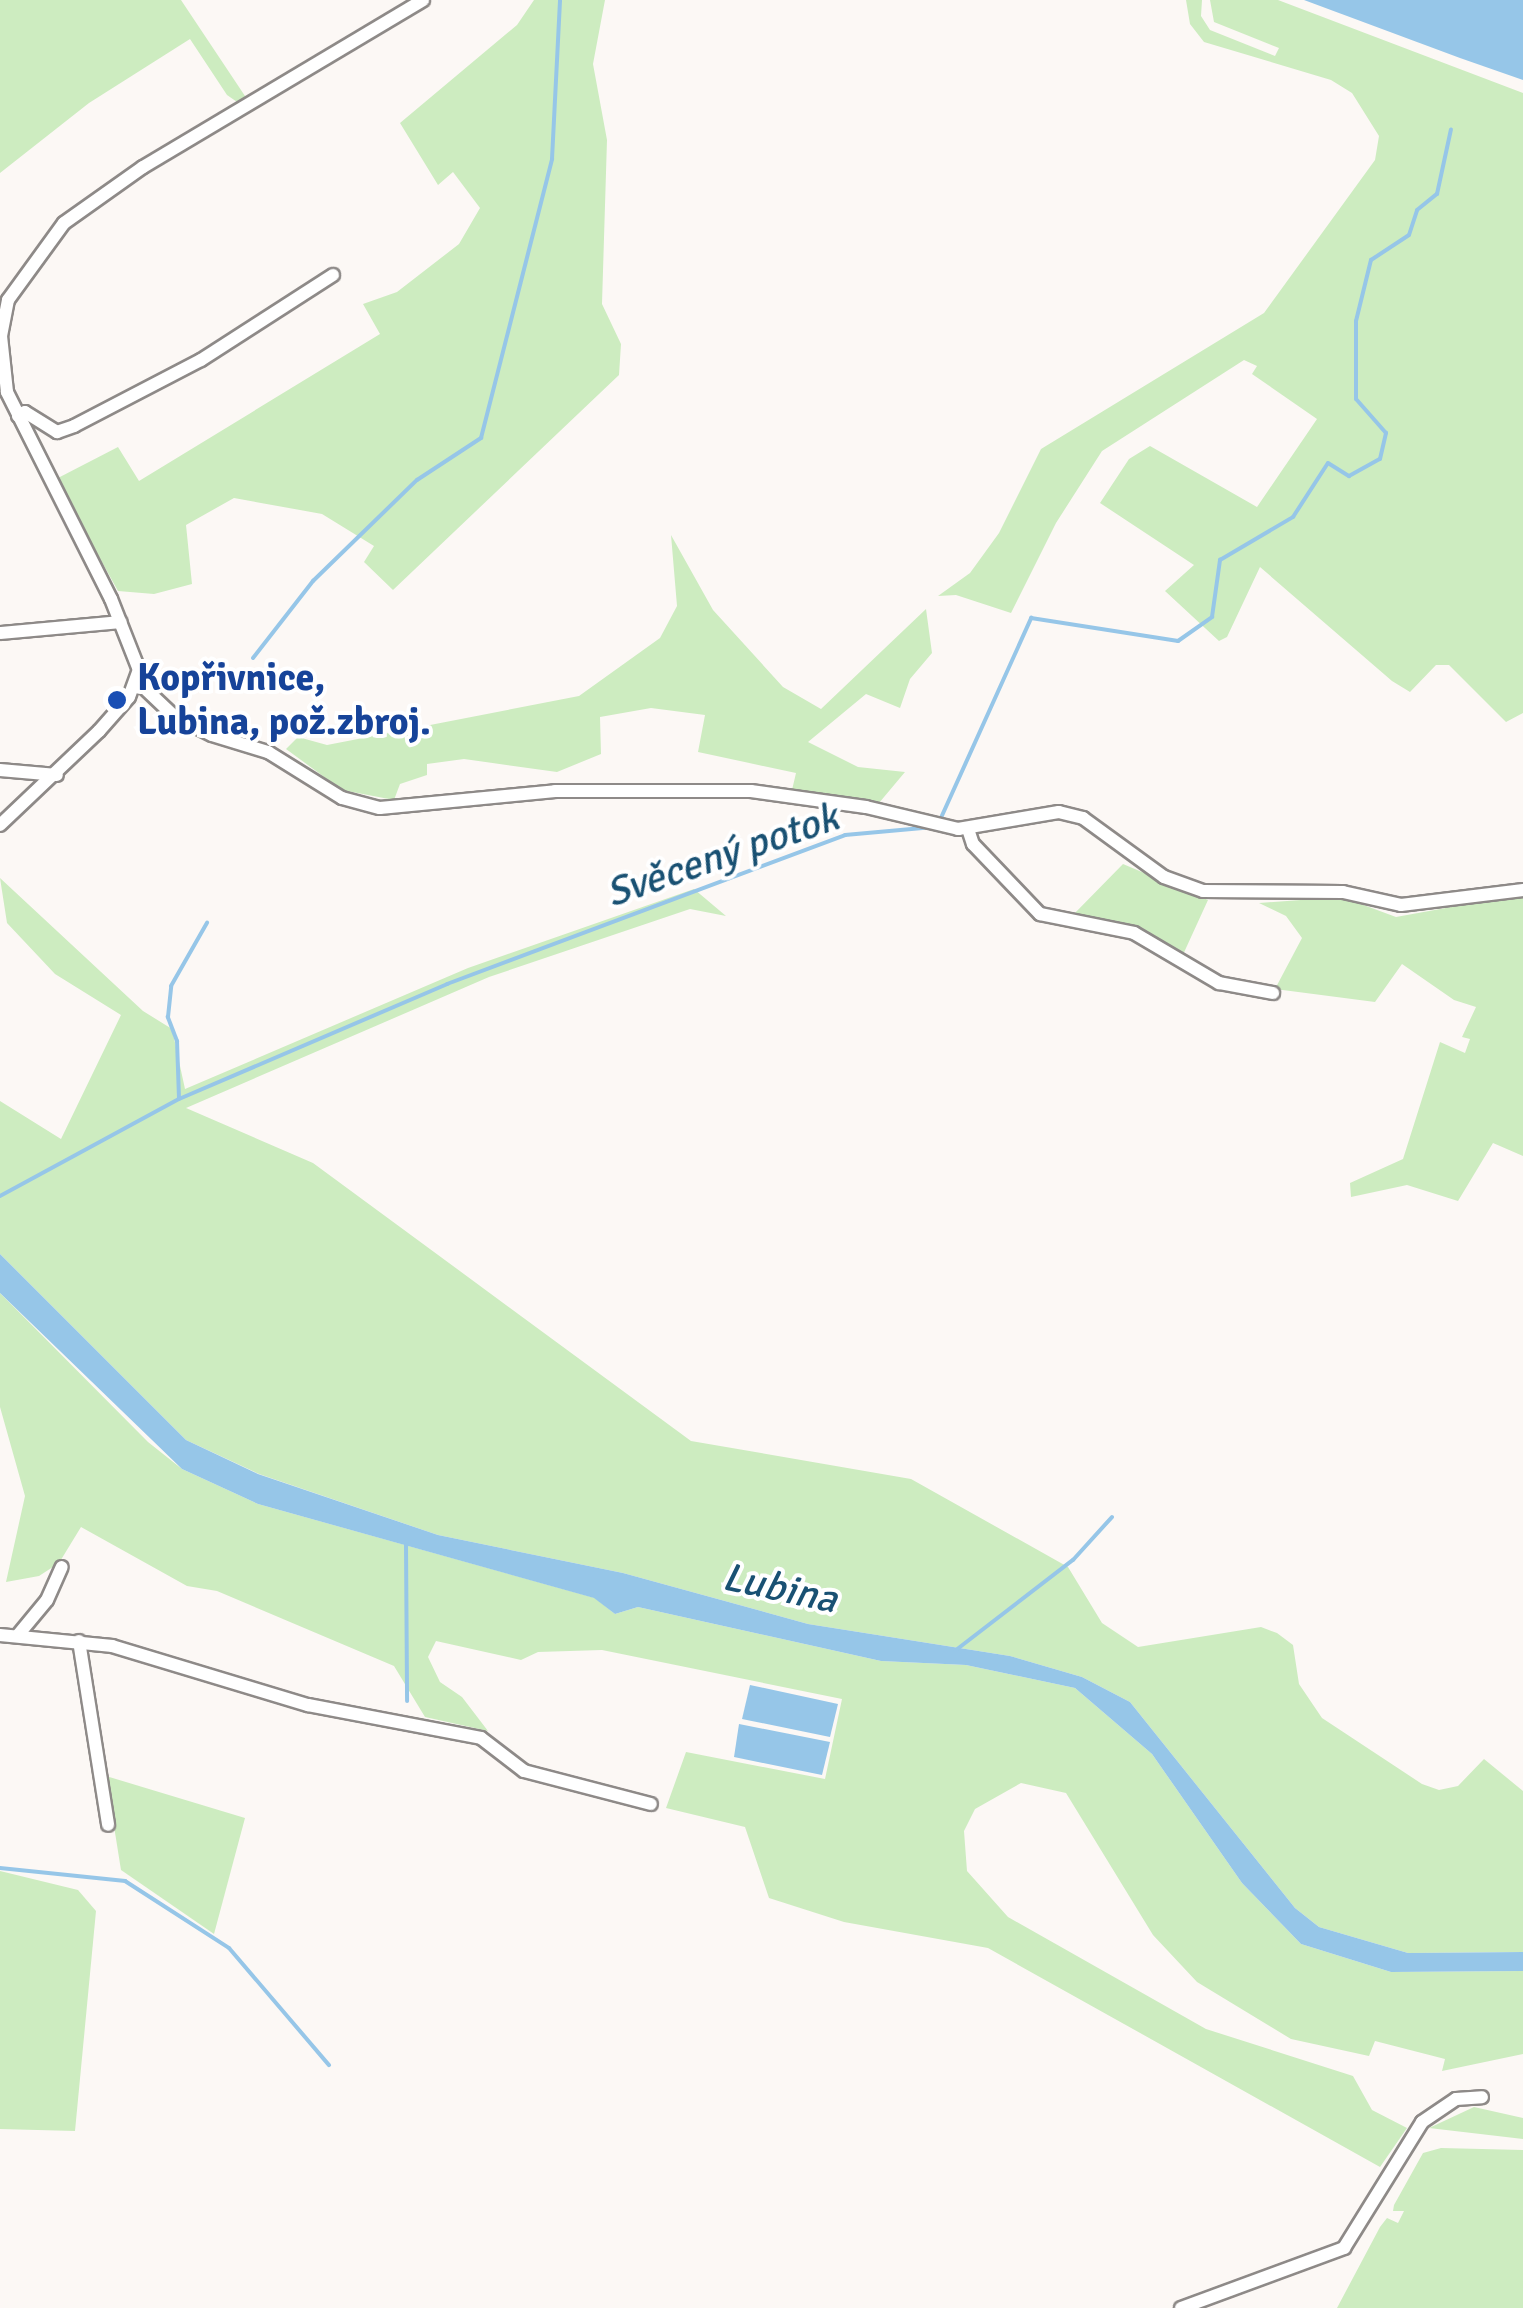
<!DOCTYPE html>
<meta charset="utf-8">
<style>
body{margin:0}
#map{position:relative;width:1523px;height:2308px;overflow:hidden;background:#fcf8f5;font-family:Signika,sans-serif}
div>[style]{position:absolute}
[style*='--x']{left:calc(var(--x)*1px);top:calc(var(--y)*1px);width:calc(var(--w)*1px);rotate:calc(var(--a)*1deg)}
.green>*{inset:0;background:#cdecc0}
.water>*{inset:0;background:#96c6e8}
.stream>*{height:4px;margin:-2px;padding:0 2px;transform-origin:2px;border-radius:2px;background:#96c6e8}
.roads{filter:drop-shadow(2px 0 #8e8a88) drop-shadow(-2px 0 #8e8a88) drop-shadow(0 2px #8e8a88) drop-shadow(0 -2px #8e8a88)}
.minor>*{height:12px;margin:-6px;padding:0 6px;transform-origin:6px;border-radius:6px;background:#fff}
.dots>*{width:28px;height:28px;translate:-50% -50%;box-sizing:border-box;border:5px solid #fff;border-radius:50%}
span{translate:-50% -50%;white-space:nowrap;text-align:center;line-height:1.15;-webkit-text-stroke:8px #fff;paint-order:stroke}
.transit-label{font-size:38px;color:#164399;font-weight:700}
.left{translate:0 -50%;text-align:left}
.water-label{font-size:40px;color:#195173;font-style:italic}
</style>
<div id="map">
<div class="green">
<div style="clip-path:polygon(0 0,181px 0,247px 99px,240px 104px,227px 95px,190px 39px,89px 103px,0 173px)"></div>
<div style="clip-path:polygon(534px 0,605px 0,593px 64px,607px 140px,602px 304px,621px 344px,619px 375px,393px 590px,364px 562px,374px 546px,322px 514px,234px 498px,186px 525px,192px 584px,154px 594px,118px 591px,56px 479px,118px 447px,139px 481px,380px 334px,363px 304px,397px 292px,459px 244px,480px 208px,453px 172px,438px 185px,400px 123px,517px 25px)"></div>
<div style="clip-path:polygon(1186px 0,1202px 0,1201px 16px,1210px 30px,1275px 56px,1279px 48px,1214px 22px,1210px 0,1278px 0,1523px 93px,1523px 713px,1506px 722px,1449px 665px,1436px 665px,1410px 692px,1392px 681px,1260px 567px,1227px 637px,1219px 641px,1165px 591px,1194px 565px,1100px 503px,1129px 459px,1150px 446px,1257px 507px,1317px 419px,1252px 374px,1257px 366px,1244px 360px,1102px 451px,1056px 523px,1011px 613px,956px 595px,938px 596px,970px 573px,999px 533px,1041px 449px,1264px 313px,1375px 160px,1379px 136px,1352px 93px,1331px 80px,1204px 42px,1190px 24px)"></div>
<div style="clip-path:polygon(671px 535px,713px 610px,783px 687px,821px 709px,926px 609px,932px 653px,910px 679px,900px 708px,866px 694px,808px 742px,858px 767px,905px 772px,879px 803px,792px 790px,796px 773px,698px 752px,705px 715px,651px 708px,600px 717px,601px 754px,557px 772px,464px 759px,427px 764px,427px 775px,400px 784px,394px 800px,342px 790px,286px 749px,298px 737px,327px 745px,579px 696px,660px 638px,677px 606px)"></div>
<div style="clip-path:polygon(1123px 864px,1208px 900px,1181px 959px,1132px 929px,1072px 916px)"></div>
<div style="clip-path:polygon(0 878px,143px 1011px,172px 1029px,185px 1089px,468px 968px,694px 889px,726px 916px,690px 909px,489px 977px,186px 1108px,313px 1163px,691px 1441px,911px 1479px,1068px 1567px,1102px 1623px,1138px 1647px,1261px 1627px,1277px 1633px,1293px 1645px,1299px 1684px,1322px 1718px,1422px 1784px,1439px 1790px,1458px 1786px,1484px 1759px,1523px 1791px,1523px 1952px,1408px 1953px,1319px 1927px,1295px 1908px,1130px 1702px,1082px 1677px,1010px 1656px,808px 1624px,623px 1573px,438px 1535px,259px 1474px,186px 1440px,0 1254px,0 1101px,61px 1139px,121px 1015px,55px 974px,7px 923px)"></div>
<div style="clip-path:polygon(1523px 894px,1523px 1156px,1493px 1143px,1458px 1201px,1407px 1185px,1351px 1197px,1350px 1183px,1403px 1159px,1440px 1042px,1465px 1053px,1470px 1039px,1462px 1037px,1476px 1007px,1454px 1000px,1402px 964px,1375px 1002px,1275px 989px,1302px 938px,1286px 916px,1259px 903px,1342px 897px,1396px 917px)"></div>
<div style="clip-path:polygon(0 1293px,148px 1442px,182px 1469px,258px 1504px,595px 1598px,615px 1614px,638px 1607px,881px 1661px,966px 1665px,1075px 1688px,1152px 1754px,1242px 1883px,1301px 1944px,1391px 1972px,1523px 1971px,1523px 2054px,1442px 2071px,1445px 2059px,1375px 2041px,1369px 2056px,1291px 2039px,1197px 1982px,1153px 1935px,1066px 1793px,1021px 1783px,975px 1809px,964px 1831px,967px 1871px,1008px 1917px,1206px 2029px,1353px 2076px,1372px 2110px,1407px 2128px,1380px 2167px,988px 1948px,844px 1922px,769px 1898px,745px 1827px,666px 1808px,686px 1752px,825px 1779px,842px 1699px,602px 1650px,538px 1652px,521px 1660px,436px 1641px,428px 1657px,440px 1682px,462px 1697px,488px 1731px,425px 1717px,394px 1666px,217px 1591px,187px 1586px,81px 1527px,59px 1563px,39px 1576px,6px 1582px,25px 1496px,0 1407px)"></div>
<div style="clip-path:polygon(106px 1776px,245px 1818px,214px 1934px,121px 1870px)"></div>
<div style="clip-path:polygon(0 1871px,78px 1890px,96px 1911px,75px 2131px,0 2129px)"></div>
<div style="clip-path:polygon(1474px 2107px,1523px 2118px,1523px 2139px,1429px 2128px)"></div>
<div style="clip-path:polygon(1441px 2148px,1523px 2150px,1523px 2308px,1337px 2308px,1380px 2227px,1387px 2218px,1398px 2223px,1404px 2211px,1393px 2211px,1394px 2205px,1423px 2153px)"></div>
</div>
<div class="water">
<div style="clip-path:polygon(1304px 0,1523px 0,1523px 80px,1460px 58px)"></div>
<div style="clip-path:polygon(0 1254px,186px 1440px,258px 1474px,438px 1535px,623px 1573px,808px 1624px,1010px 1656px,1082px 1677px,1130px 1702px,1295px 1908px,1319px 1927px,1408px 1953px,1523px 1952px,1523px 1971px,1391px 1972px,1301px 1944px,1242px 1883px,1152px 1754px,1075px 1688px,966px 1665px,881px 1661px,638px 1607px,615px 1614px,594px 1598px,258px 1504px,182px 1469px,0 1293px)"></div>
<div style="clip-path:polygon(750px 1685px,838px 1704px,830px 1737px,742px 1719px)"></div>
<div style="clip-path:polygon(739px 1724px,830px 1742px,822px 1775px,734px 1757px)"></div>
</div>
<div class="stream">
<div style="--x:253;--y:658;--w:98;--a:-52.1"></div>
<div style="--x:313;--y:581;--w:145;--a:-44.2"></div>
<div style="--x:417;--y:480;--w:77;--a:-33.3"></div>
<div style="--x:481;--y:438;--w:288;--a:-75.7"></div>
<div style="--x:552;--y:159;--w:159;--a:-87.1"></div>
<div style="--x:940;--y:820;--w:222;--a:-65.7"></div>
<div style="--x:1031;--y:618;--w:149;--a:8.9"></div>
<div style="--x:1178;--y:641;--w:42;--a:-35.2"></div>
<div style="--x:1212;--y:617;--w:58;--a:-82"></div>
<div style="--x:1220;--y:560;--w:85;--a:-30.5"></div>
<div style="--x:1293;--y:517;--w:64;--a:-57.1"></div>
<div style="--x:1328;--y:463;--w:25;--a:32"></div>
<div style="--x:1349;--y:476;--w:35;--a:-29"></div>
<div style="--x:1380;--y:459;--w:27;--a:-77"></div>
<div style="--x:1386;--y:433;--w:45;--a:-131.4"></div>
<div style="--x:1356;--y:399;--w:78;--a:-90"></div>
<div style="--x:1356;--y:321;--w:63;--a:-76.2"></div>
<div style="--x:1371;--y:260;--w:45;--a:-33.3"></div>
<div style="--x:1409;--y:235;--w:26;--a:-72"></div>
<div style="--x:1417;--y:210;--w:26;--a:-39"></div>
<div style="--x:1437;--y:194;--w:66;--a:-77.8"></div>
<div style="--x:179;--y:1098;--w:57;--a:-92"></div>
<div style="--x:177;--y:1041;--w:26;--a:-111"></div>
<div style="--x:168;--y:1017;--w:31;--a:-84"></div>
<div style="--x:171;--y:986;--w:73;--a:-60.3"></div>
<div style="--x:0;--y:1196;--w:204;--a:-28.5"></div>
<div style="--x:179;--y:1099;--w:292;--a:-23.2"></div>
<div style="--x:447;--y:984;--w:425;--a:-20.5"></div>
<div style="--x:845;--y:835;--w:89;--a:-5.1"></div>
<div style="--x:406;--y:1545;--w:156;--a:89.6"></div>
<div style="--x:956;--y:1650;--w:148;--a:-37.6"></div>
<div style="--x:1073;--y:1560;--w:58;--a:-47.8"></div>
<div style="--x:0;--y:1868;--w:126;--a:5.9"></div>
<div style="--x:125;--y:1881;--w:124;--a:32.8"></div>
<div style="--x:229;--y:1948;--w:154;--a:49.5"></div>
</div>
<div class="roads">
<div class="minor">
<div style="--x:18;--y:416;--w:8;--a:-30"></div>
<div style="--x:25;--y:412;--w:38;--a:32"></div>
<div style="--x:57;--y:432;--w:18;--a:-19"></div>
<div style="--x:74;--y:426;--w:143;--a:-27.5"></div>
<div style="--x:201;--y:360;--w:157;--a:-32.8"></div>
<div style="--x:0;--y:633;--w:121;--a:-5.2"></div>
<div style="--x:138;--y:682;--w:50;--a:43.4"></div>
<div style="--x:174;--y:716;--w:42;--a:26.6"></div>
<div style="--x:212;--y:735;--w:59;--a:16.9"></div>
<div style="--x:268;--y:752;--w:87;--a:31.9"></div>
<div style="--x:342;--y:798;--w:39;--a:15"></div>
<div style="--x:380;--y:808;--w:176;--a:-5.5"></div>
<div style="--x:555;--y:791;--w:196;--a:0"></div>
<div style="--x:751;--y:791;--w:116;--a:7.9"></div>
<div style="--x:866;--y:807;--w:95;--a:13.4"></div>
<div style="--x:958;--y:829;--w:102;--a:-9.6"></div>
<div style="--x:1059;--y:812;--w:25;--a:14"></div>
<div style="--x:1083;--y:818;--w:100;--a:36.1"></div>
<div style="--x:1164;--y:877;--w:41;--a:19.7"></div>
<div style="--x:1203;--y:891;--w:140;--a:0.4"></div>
<div style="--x:1343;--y:892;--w:59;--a:12.6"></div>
<div style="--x:1401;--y:905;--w:123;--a:-7"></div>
<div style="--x:0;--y:770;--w:57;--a:5"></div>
<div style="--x:0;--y:825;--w:137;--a:-43.5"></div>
<div style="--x:99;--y:731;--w:45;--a:-48.6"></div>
<div style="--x:129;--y:697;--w:29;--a:-70"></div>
<div style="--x:139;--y:670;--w:76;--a:-111.5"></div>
<div style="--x:111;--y:599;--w:232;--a:-116.7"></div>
<div style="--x:7;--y:392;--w:56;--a:-96.1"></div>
<div style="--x:1;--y:336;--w:37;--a:-79"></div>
<div style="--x:8;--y:300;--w:95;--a:-54"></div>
<div style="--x:64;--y:223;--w:97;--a:-35.3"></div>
<div style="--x:143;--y:167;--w:326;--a:-30.8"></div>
<div style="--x:968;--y:829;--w:16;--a:72"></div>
<div style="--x:973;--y:844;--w:97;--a:46.3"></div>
<div style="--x:1040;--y:914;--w:96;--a:11.4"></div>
<div style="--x:1134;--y:933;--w:99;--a:30.5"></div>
<div style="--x:1219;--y:983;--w:55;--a:10.5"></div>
<div style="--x:0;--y:1635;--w:113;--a:5.6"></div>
<div style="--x:112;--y:1646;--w:205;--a:16.8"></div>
<div style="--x:308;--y:1705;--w:176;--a:10.8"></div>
<div style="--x:481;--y:1738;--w:54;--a:37.5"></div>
<div style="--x:524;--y:1771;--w:131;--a:14.6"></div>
<div style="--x:18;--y:1635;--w:45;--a:-50.4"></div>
<div style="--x:47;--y:1600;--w:36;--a:-66"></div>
<div style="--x:79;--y:1641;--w:186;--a:81"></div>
<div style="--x:1181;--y:2308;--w:174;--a:-20.2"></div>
<div style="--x:1344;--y:2248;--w:148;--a:-58.2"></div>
<div style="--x:1422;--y:2122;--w:41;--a:-34.1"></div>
<div style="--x:1456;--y:2099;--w:26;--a:-4"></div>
</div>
</div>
<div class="dots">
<div style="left:117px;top:700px;background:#1a4fb4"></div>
</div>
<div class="transit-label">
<span class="left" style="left:137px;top:700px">Kopřivnice,<br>Lubina, pož.zbroj.</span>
</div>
<div class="water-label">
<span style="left:722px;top:855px;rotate:-19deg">Svěcený potok</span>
<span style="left:780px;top:1588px;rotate:12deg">Lubina</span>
</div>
</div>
